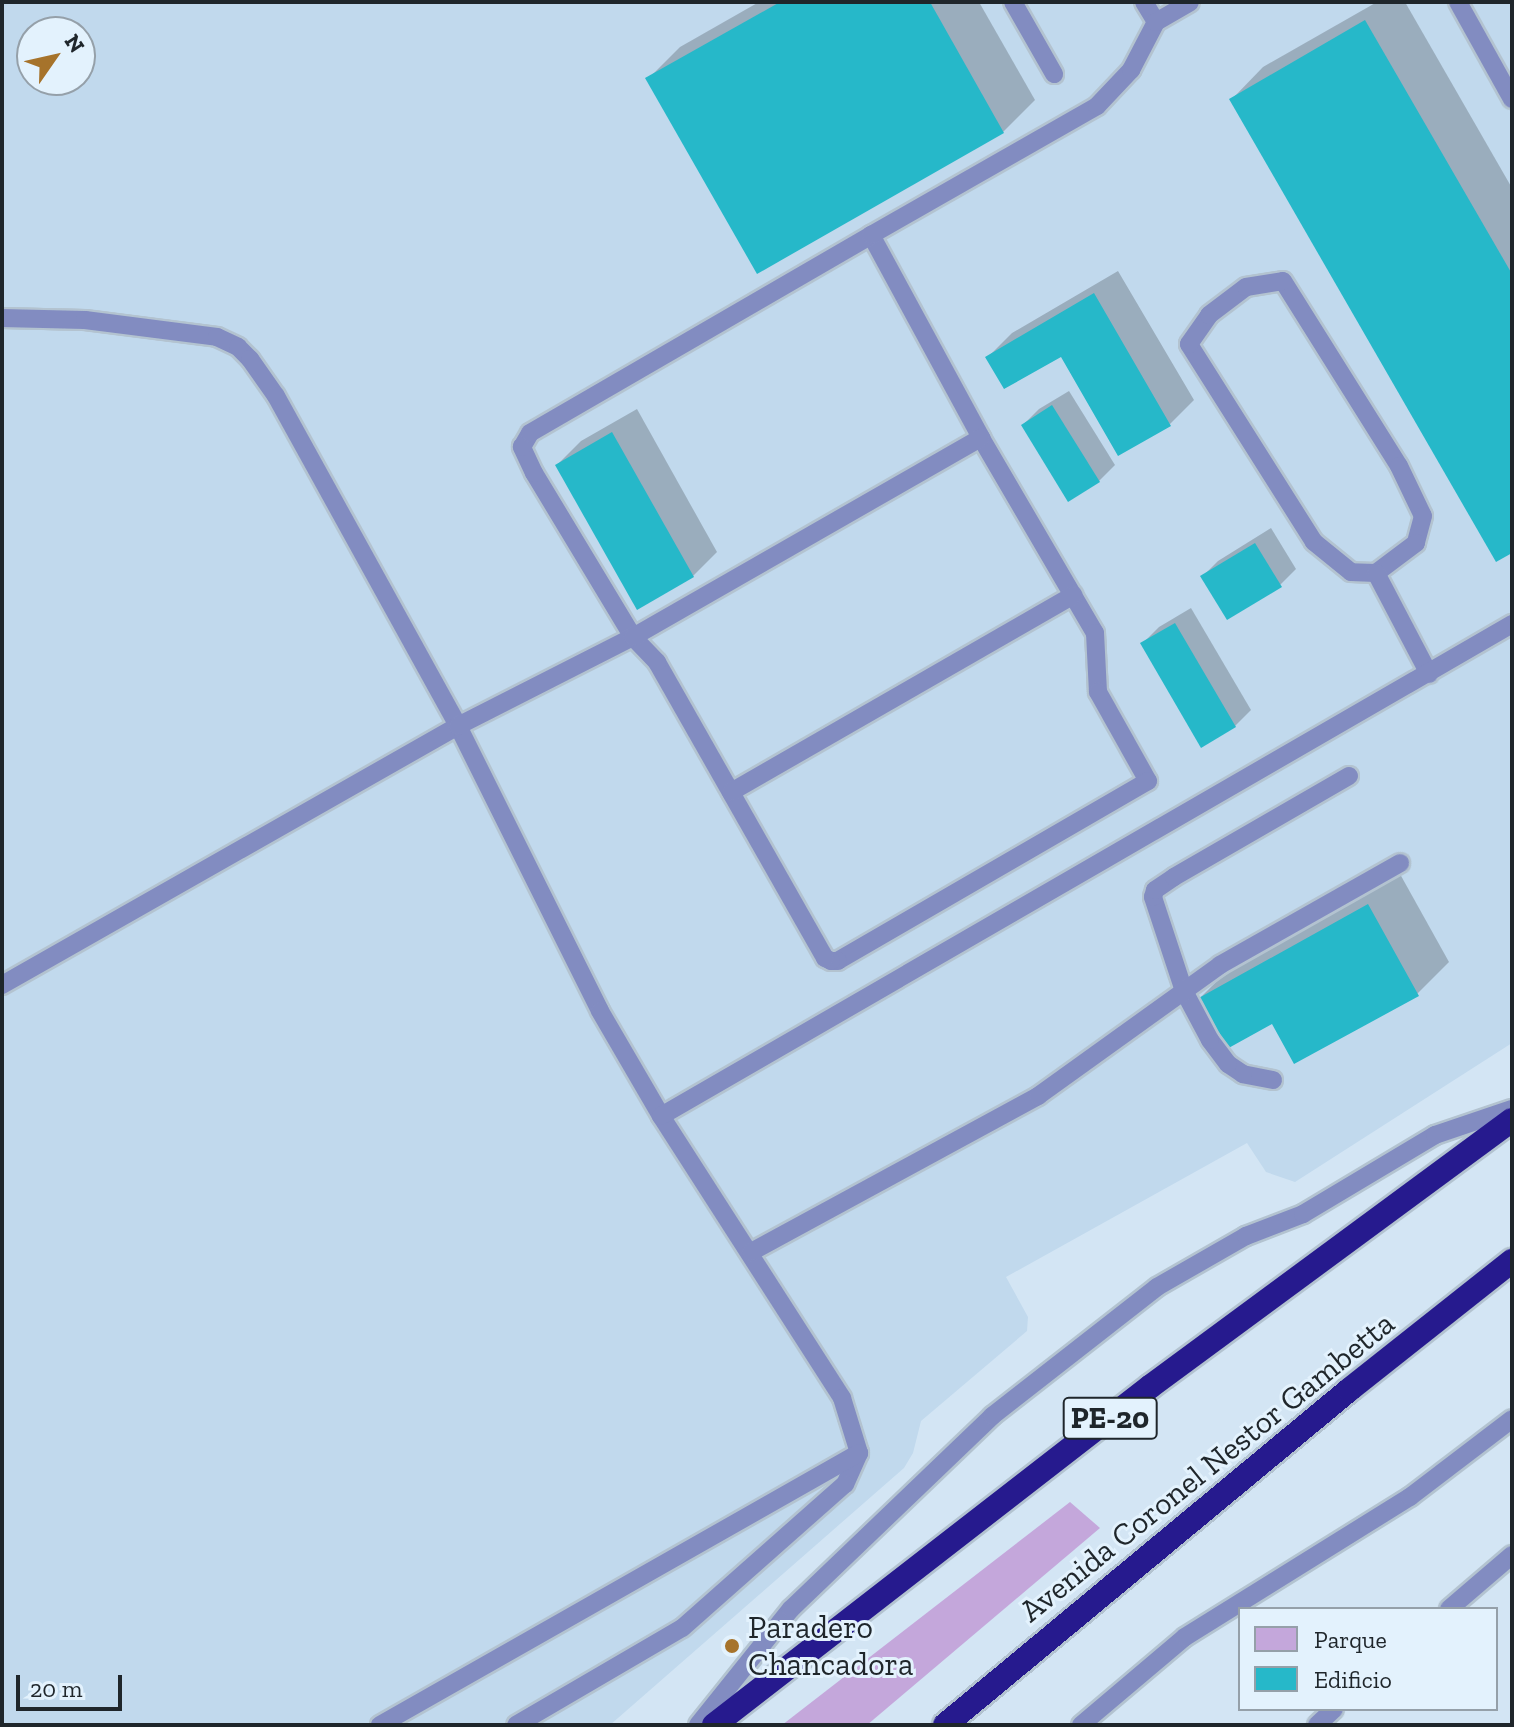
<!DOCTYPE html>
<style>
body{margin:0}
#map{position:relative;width:1514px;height:1727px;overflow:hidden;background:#d3e5f4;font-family:"Zilla Slab",serif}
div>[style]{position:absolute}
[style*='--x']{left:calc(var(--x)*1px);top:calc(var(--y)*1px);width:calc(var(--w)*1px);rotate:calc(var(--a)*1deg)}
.built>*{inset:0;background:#c1d9ed}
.green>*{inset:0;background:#c4a7db}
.shadow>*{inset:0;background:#0003}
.building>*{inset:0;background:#26b8c9}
.roads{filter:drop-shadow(2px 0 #b3c3d0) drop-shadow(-2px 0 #b3c3d0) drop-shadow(0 2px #b3c3d0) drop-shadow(0 -2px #b3c3d0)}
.lane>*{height:18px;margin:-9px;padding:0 9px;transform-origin:9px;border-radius:9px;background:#828cc1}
.highway>*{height:24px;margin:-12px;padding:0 12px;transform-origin:12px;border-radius:12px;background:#261a8e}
.dots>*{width:22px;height:22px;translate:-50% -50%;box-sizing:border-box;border:4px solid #e3f2fd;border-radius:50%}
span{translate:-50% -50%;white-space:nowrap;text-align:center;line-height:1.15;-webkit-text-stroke:6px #e3f2fd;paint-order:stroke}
.shield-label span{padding:2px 6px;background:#e3f2fd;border:2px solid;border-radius:6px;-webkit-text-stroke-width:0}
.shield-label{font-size:30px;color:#1f262b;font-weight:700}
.street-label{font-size:32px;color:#1f262b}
.poi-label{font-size:32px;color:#1f262b}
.left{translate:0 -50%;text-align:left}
.frame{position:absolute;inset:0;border:4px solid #1f262b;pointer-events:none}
.legend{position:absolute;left:1238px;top:1607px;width:260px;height:104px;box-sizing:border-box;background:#e3f2fd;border:2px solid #95a0a9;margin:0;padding:10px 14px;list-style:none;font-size:24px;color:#1f262b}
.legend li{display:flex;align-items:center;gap:16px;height:40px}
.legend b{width:40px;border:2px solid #95a0a9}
.north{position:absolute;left:16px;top:16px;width:80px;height:80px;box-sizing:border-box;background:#e3f2fd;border:2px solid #95a0a9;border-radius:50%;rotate:56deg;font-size:22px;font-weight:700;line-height:32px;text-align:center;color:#1f262b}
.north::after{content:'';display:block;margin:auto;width:28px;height:36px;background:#a6732b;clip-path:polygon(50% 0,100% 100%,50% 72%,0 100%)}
.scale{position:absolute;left:16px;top:1675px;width:106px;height:36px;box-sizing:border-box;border:4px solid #1f262b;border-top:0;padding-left:10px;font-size:24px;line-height:28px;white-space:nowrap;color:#1f262b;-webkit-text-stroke:6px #e3f2fd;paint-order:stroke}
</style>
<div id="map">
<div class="built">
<div style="clip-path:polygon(evenodd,2px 2px,1512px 2px,1512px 1043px,1295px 1182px,1266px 1172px,1247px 1143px,1006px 1277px,1028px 1317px,1027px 1331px,921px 1421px,913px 1453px,904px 1468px,610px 1725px,2px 1725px,2px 2px,32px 32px,80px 32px,80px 80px,32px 80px,32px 32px)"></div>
</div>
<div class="green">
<div style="clip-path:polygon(1070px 1502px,1100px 1528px,867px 1725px,782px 1725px)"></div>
</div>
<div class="shadow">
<div style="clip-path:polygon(759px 2px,979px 2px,1035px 100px,1003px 132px,648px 79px,680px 47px)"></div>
<div style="clip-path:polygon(1377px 2px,1405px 2px,1512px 188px,1512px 550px,1232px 99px,1263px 67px)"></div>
<div style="clip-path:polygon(1118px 271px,1194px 400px,1170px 424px,1061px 354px,988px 357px,1012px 333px)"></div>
<div style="clip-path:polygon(1069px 391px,1115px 465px,1099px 481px,1023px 425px,1039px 409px)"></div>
<div style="clip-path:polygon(637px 409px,717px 552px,693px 576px,557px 465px,581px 441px)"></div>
<div style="clip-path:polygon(1271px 528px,1296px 569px,1280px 585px,1202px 577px,1218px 561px)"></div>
<div style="clip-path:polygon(1191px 608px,1251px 710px,1235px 726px,1143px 643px,1159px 627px)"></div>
<div style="clip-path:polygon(1400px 874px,1449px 962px,1417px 994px,1273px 1021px,1199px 999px,1231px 967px)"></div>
</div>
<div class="building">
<div style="clip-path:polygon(780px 2px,930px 2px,1004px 133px,757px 274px,645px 78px)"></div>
<div style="clip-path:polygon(1365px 20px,1512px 274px,1512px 553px,1496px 562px,1229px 99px)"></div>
<div style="clip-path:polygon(1094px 293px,1171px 426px,1118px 456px,1061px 357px,1004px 389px,985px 357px)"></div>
<div style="clip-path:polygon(1052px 405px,1100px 482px,1068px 502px,1021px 425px)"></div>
<div style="clip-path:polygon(612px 432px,694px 577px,637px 610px,555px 465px)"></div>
<div style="clip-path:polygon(1255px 543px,1282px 587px,1227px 620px,1200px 576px)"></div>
<div style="clip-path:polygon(1175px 623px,1236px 727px,1201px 748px,1140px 643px)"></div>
<div style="clip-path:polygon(1368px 904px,1419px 996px,1294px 1064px,1272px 1024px,1225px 1050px,1197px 999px)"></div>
</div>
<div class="roads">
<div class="lane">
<div style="--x:1013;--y:2;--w:83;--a:60.3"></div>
<div style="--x:1144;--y:2;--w:23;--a:59"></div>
<div style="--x:1458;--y:2;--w:111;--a:60.9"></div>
<div style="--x:871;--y:235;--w:231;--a:61.5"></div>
<div style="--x:981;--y:438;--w:226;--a:59.7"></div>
<div style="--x:1095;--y:633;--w:59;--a:87.1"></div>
<div style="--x:1098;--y:692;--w:102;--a:60.7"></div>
<div style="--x:1148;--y:781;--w:358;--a:149.9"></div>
<div style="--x:838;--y:961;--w:7;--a:180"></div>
<div style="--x:831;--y:961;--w:7;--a:-153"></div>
<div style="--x:825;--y:958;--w:340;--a:-119.6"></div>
<div style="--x:657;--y:662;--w:35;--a:-134"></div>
<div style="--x:633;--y:637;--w:192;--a:-121.1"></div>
<div style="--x:534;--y:473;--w:29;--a:-115"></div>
<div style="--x:522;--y:447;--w:16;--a:-60"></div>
<div style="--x:530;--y:433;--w:394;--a:-30.1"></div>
<div style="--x:871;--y:235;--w:260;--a:-29.7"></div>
<div style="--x:1097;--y:106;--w:50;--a:-46.6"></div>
<div style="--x:1131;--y:70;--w:54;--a:-62.5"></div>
<div style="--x:1156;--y:22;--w:39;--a:-30"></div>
<div style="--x:1283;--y:281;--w:218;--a:57.9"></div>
<div style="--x:1399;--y:466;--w:55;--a:64.4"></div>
<div style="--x:1423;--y:516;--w:28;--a:105"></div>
<div style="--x:1416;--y:543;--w:50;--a:143.1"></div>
<div style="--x:1376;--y:573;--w:25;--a:-178"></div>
<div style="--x:1351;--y:572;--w:48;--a:-141"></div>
<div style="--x:1314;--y:542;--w:234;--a:-122.3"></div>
<div style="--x:1189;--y:344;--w:35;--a:-55"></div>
<div style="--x:1209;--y:315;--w:46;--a:-37.1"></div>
<div style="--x:1246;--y:287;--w:37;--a:-9"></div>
<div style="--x:2;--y:318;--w:83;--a:1.4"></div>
<div style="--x:85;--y:320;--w:133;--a:7.3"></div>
<div style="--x:217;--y:337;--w:23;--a:25"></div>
<div style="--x:238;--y:347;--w:17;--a:45"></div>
<div style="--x:250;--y:359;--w:45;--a:54.9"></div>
<div style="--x:276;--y:396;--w:377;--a:61.1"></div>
<div style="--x:458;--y:726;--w:318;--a:63.5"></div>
<div style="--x:600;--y:1011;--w:121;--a:59.8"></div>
<div style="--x:661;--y:1116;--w:335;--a:57.3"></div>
<div style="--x:842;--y:1398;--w:58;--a:72.8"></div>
<div style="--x:859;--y:1453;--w:34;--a:114"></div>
<div style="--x:845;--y:1484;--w:217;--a:138.5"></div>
<div style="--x:682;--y:1628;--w:192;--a:149.7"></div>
<div style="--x:1376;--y:573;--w:114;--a:62.3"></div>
<div style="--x:731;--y:792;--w:395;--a:-29.9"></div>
<div style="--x:2;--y:985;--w:524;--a:-29.6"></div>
<div style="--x:458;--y:726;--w:196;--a:-27"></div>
<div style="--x:633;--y:637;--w:401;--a:-29.8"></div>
<div style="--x:1273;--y:1080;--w:31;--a:-169"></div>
<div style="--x:1243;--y:1074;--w:18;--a:-146"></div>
<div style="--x:1228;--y:1064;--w:30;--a:-127"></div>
<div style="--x:1210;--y:1040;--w:55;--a:-118"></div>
<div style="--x:1184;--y:991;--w:99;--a:-108.3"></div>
<div style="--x:1153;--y:897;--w:7;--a:-74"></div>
<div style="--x:1155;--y:890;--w:23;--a:-34"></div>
<div style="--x:1174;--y:877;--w:202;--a:-30"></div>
<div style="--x:661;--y:1116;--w:983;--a:-30.03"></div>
<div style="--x:751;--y:1252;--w:327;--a:-28.5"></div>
<div style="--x:1038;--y:1096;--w:224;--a:-35.7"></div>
<div style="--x:1220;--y:965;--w:207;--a:-29.5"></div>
<div style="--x:1449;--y:1609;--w:83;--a:-40.6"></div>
<div style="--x:380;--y:1725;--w:551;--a:-29.59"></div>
<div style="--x:698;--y:1725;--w:149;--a:-51.3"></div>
<div style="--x:791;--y:1609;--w:279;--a:-43.8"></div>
<div style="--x:992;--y:1416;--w:209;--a:-38"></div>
<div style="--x:1157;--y:1287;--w:103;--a:-29.8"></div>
<div style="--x:1246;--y:1236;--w:61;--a:-21.1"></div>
<div style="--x:1303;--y:1214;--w:154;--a:-30.9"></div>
<div style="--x:1435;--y:1135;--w:81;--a:-18.7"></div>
<div style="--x:1081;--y:1725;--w:136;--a:-40.2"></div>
<div style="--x:1185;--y:1637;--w:265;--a:-31.9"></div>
<div style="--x:1410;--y:1497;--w:128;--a:-37.4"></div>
<div style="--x:1317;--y:1725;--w:23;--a:-43"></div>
</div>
<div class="highway">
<div style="--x:714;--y:1725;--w:553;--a:-37.8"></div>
<div style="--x:1151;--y:1386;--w:448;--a:-36.4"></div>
<div style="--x:945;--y:1725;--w:525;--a:-39.67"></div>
<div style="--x:1349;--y:1390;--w:208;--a:-38.4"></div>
</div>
</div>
<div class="dots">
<div style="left:732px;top:1646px;background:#a6732b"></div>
</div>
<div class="shield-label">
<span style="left:1110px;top:1418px">PE-20</span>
</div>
<div class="street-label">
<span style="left:1207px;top:1467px;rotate:-39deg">Avenida Coronel Nestor Gambetta</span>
</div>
<div class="poi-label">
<span class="left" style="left:748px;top:1646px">Paradero<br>Chancadora</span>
</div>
<div class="frame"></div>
<ul class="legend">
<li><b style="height:22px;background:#c4a7db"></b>Parque</li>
<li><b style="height:22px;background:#26b8c9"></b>Edificio</li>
</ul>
<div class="north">N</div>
<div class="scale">20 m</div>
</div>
